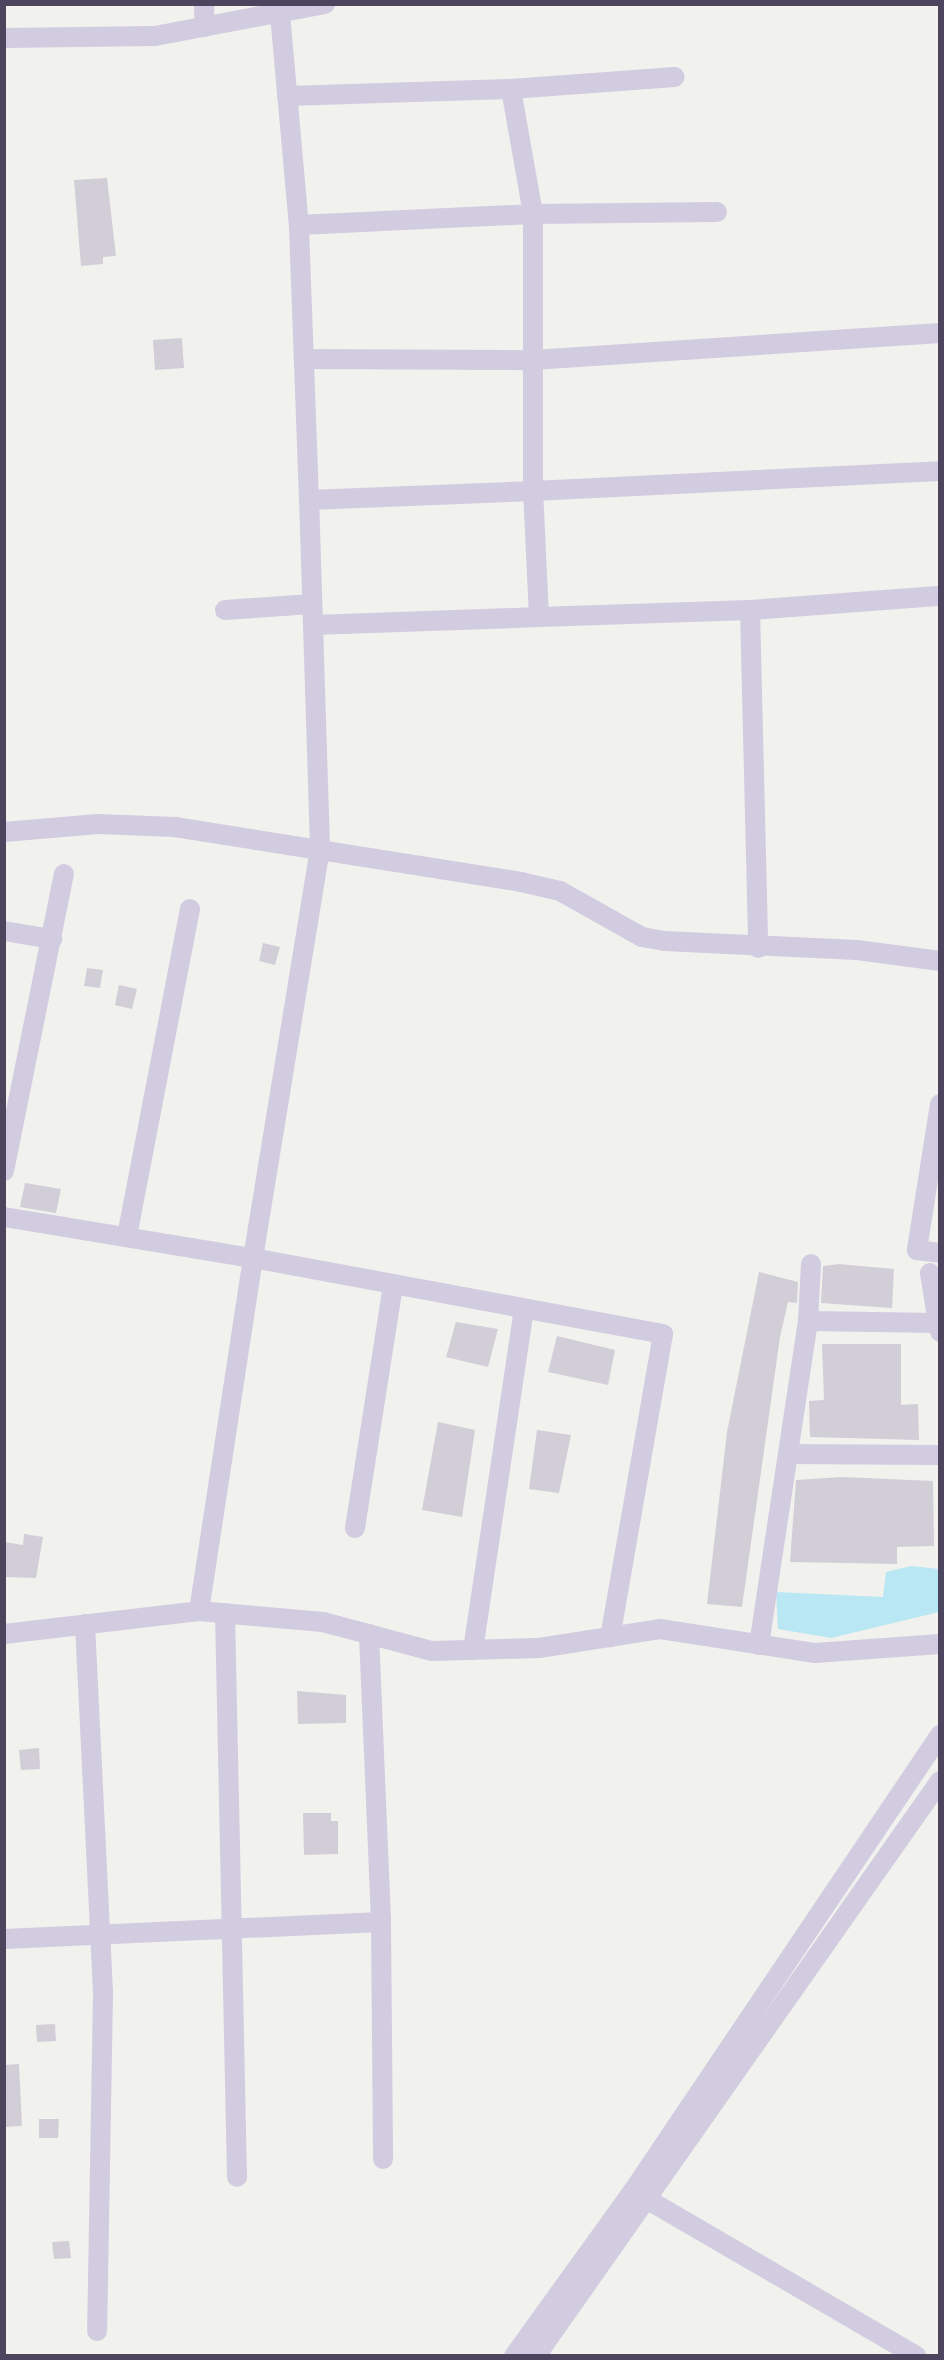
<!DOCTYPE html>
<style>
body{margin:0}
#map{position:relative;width:944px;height:2360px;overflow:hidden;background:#f1f1ee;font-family:Arial,sans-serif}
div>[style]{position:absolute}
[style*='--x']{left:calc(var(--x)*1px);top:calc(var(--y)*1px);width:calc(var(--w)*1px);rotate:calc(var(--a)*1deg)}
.green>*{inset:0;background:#b9e7f3}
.building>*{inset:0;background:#d2ced7}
.minor>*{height:20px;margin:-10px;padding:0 10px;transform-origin:10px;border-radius:10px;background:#d1cce0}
span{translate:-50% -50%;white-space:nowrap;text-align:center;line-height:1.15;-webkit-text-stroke:4.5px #fff;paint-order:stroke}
.frame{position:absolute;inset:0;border:6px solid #4c455e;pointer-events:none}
</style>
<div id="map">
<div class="green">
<div style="clip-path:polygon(911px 1566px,939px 1569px,939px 1612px,831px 1638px,778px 1629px,776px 1592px,883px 1597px,886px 1572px)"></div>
</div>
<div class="building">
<div style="clip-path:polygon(107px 178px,116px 256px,103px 257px,103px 264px,81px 266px,74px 180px)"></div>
<div style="clip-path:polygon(182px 338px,184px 368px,155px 370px,153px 340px)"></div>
<div style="clip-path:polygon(263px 943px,280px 947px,275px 965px,259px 961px)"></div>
<div style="clip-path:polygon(87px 968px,103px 970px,100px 988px,84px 986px)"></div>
<div style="clip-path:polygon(119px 985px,137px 989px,132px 1009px,115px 1005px)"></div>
<div style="clip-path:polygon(25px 1183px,61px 1189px,56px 1213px,20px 1207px)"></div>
<div style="clip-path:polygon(839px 1264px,894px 1269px,892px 1308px,821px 1303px,823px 1266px)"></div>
<div style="clip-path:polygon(759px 1272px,798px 1282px,797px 1303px,788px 1302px,780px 1337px,742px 1607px,707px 1604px,727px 1432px)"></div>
<div style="clip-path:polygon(456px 1322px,498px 1329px,488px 1367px,446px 1357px)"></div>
<div style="clip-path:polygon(557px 1336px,615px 1350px,608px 1385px,548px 1372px)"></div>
<div style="clip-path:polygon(822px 1344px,901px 1344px,901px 1405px,918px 1404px,919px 1440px,810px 1437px,809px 1401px,824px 1400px)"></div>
<div style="clip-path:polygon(438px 1422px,475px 1430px,462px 1517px,422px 1510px)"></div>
<div style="clip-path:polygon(537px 1430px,571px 1435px,559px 1493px,529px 1489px)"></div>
<div style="clip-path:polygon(842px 1477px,933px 1481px,934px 1546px,897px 1547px,897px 1564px,790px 1562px,796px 1480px)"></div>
<div style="clip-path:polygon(24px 1534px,43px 1537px,36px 1578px,4px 1577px,4px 1542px,23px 1545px)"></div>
<div style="clip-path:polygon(297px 1691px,346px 1695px,346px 1723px,298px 1724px)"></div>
<div style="clip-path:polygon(39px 1748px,40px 1769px,21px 1770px,19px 1750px)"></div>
<div style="clip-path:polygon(303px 1813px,331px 1813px,331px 1821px,338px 1821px,338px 1854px,304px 1855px)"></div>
<div style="clip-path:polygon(55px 2024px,56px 2041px,37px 2042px,36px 2025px)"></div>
<div style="clip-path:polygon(19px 2064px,22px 2126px,4px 2127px,4px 2065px)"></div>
<div style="clip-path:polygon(39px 2119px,59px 2119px,58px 2138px,39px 2138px)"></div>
<div style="clip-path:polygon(69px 2241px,71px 2258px,54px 2259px,52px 2242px)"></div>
</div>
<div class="minor">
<div style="--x:204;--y:4;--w:23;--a:88"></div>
<div style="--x:280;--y:14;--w:212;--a:84.9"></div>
<div style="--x:299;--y:225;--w:234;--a:-2.7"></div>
<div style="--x:533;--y:214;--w:277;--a:90"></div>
<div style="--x:533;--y:491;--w:224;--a:177.7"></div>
<div style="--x:309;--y:500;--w:275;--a:-92.1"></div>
<div style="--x:4;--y:38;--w:151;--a:-0.8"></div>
<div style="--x:155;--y:36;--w:173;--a:-10.7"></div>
<div style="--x:511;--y:89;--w:164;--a:-4.2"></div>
<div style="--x:287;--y:96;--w:224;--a:-1.8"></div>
<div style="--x:511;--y:89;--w:127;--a:80"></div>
<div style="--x:533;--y:214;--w:184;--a:-0.6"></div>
<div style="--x:304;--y:359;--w:229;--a:0.3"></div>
<div style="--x:533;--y:360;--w:408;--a:-3.8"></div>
<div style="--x:225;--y:610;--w:87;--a:-3.9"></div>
<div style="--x:750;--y:610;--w:338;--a:88.6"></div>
<div style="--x:539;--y:617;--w:211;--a:-1.9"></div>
<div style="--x:750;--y:610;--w:188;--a:-4.3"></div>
<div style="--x:313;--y:625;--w:226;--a:-2"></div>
<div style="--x:539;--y:617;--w:126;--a:-92.7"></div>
<div style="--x:533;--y:491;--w:407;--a:-2.8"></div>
<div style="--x:4;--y:832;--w:94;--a:-4.9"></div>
<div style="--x:98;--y:824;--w:77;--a:2.2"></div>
<div style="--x:175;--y:827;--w:350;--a:9"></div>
<div style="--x:521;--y:882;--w:40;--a:13"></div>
<div style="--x:560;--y:891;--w:94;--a:29.3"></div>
<div style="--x:642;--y:937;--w:23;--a:10"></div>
<div style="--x:665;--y:941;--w:192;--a:2.7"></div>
<div style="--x:857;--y:950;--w:84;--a:7.5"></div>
<div style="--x:4;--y:931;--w:49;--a:9.5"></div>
<div style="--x:940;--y:1104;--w:148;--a:99"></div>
<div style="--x:917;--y:1250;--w:23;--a:7"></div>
<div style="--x:4;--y:1171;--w:303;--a:-78.6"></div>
<div style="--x:4;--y:1217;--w:252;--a:9.4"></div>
<div style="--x:253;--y:1258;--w:416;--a:-80.7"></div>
<div style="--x:320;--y:847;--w:347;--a:-91.8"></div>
<div style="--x:127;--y:1236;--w:333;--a:-79.1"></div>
<div style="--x:930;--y:1273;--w:51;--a:80.9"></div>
<div style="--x:808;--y:1321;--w:57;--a:-87"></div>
<div style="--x:788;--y:1454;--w:152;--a:0.4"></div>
<div style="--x:355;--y:1528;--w:247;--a:-81.1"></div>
<div style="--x:199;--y:1611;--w:357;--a:-81.3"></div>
<div style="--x:253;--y:1258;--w:417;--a:10.5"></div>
<div style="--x:663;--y:1334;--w:308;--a:99.9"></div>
<div style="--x:225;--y:1613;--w:564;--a:88.78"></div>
<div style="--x:85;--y:1624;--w:370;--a:87.2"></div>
<div style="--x:103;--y:1994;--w:337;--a:91"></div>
<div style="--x:4;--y:1634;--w:196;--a:-6.7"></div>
<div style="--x:199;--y:1611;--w:124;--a:5.1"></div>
<div style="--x:323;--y:1622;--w:113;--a:14.9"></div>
<div style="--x:432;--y:1651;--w:107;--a:-1.6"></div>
<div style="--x:539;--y:1648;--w:122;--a:-8.9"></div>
<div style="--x:660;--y:1629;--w:157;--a:8.8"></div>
<div style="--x:815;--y:1653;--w:125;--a:-4.1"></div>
<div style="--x:369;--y:1634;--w:288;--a:87.6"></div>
<div style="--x:759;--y:1645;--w:328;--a:-81.4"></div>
<div style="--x:808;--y:1321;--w:130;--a:0.9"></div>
<div style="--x:938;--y:1323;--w:9;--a:77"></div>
<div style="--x:473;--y:1650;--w:345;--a:-81.5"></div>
<div style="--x:4;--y:1939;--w:377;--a:-2.6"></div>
<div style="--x:381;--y:1922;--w:237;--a:89.5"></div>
<div style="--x:638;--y:2194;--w:322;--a:30.2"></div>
<div style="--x:514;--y:2356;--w:203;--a:-54.2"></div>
<div style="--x:633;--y:2191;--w:550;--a:-56.05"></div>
<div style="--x:536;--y:2356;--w:703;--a:-54.91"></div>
</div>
<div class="frame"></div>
</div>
